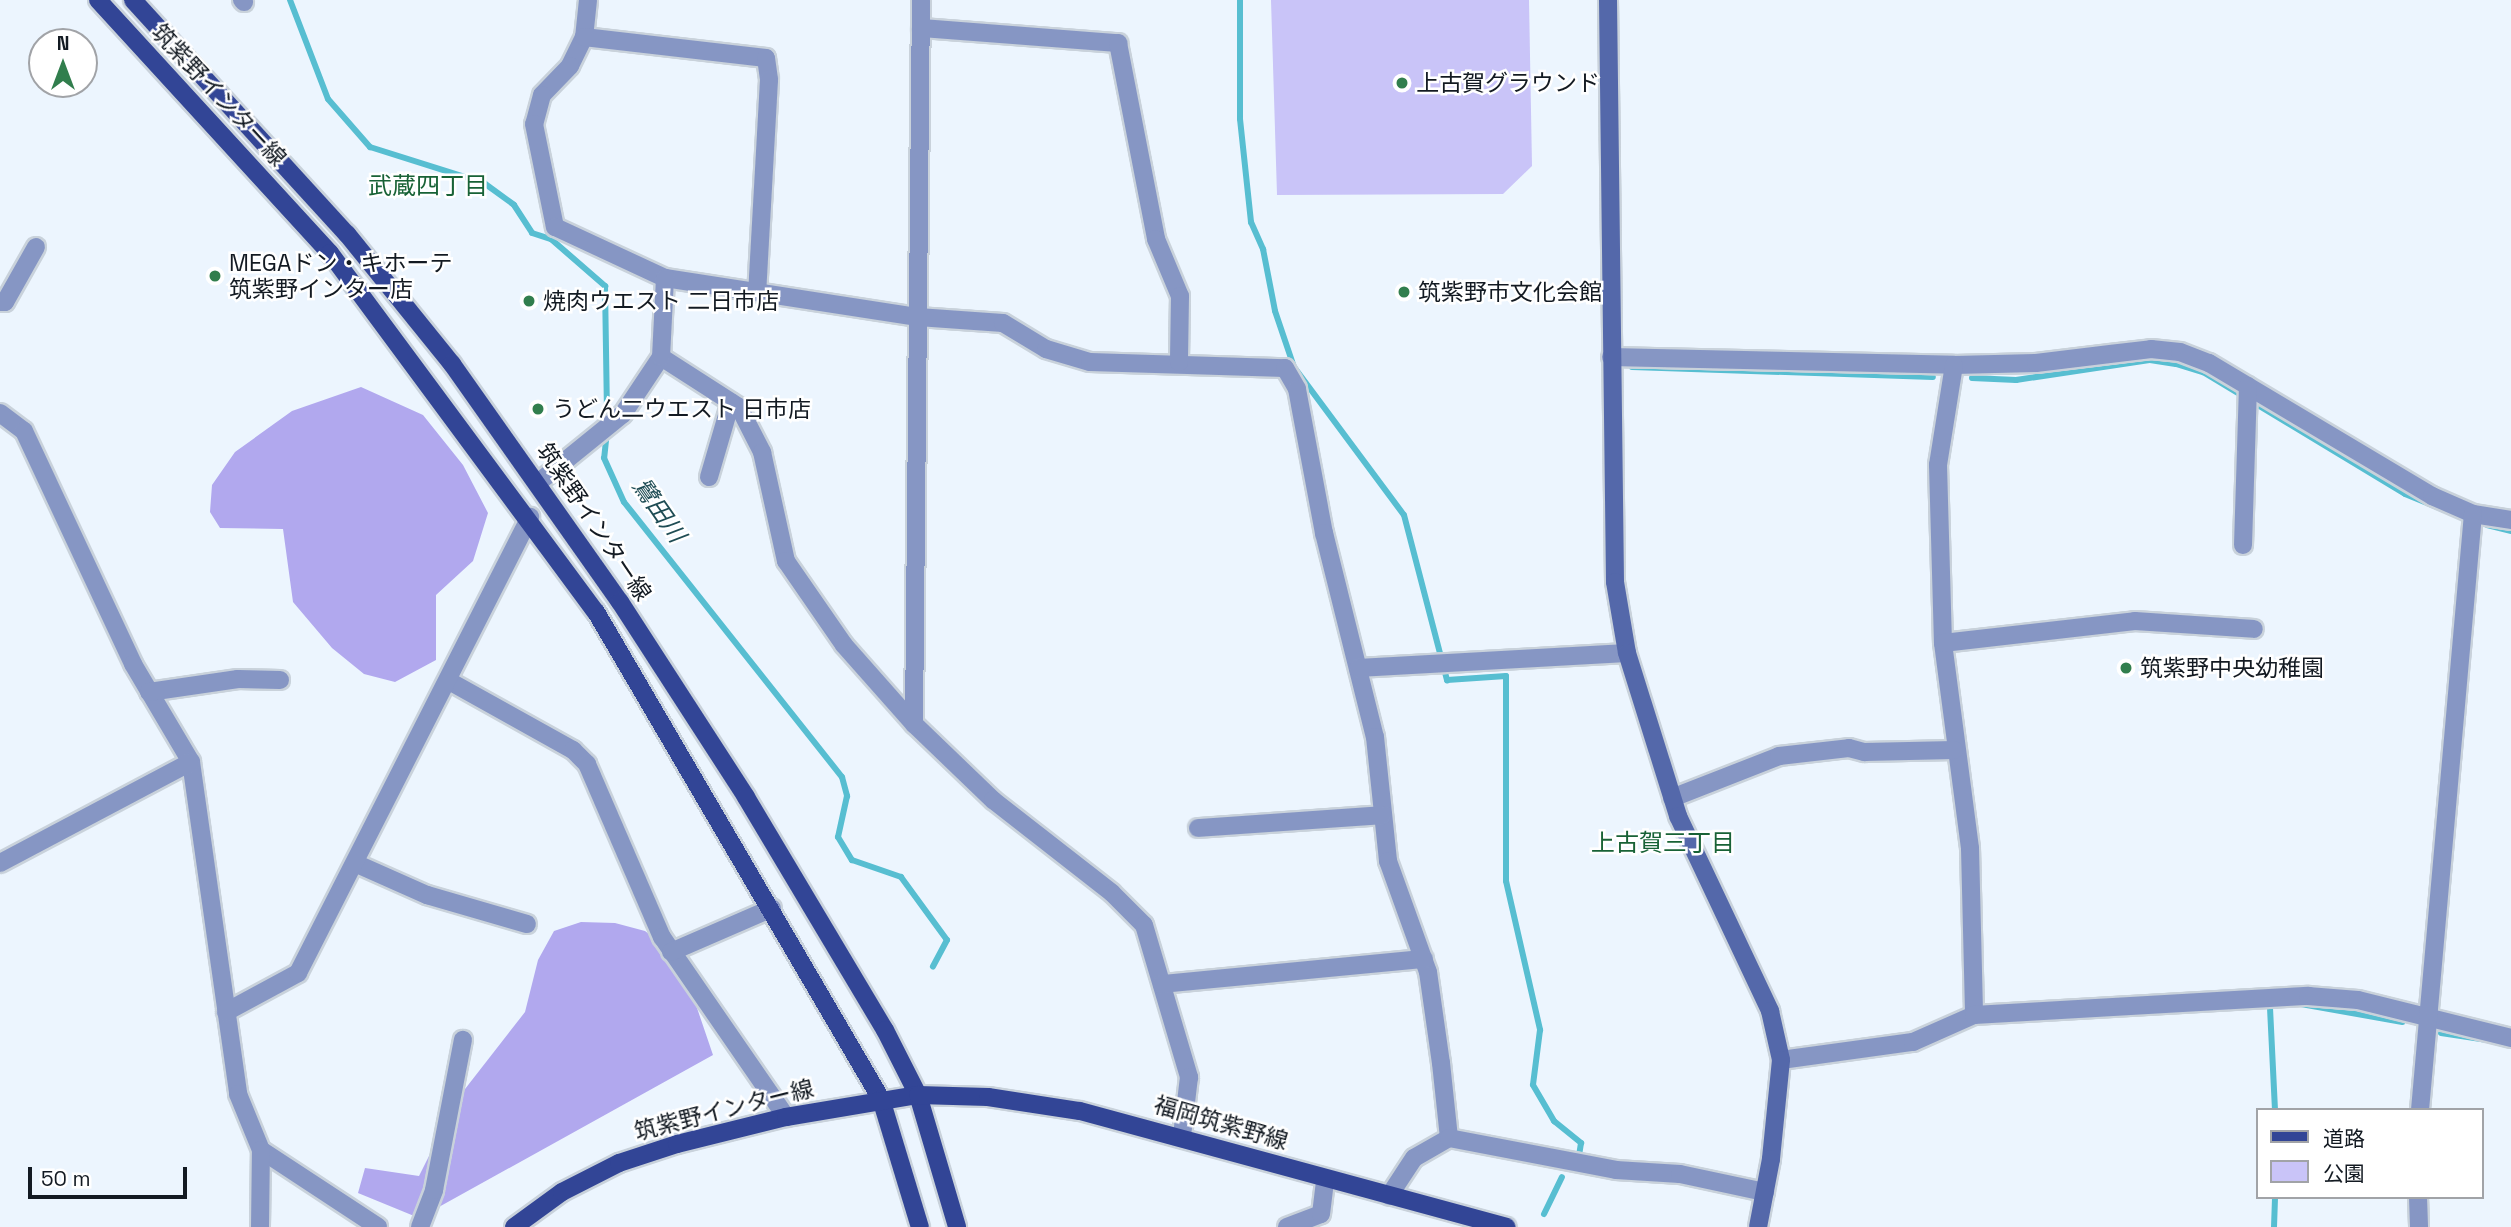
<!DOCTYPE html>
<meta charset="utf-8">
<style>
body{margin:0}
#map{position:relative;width:2511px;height:1227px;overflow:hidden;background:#ecf5fe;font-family:"Space Grotesk","Noto Sans JP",sans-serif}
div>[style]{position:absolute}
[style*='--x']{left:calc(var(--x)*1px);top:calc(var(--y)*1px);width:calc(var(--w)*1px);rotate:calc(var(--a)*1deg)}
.green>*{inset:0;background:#c9c4f8}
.forest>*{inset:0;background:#b1a8ee}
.stream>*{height:6px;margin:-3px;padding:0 3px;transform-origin:3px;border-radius:3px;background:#57bed1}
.roads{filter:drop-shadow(2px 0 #c9d2db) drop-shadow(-2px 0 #c9d2db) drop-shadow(0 2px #c9d2db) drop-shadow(0 -2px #c9d2db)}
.minor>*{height:18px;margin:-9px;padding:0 9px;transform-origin:9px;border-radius:9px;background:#8696c4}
.tertiary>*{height:18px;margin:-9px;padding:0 9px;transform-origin:9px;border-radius:9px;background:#8696c4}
.secondary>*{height:18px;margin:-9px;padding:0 9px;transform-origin:9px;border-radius:9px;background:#5468aa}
.primary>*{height:18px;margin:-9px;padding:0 9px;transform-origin:9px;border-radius:9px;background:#324596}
.dots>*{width:19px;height:19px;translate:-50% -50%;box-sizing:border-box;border:4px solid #fff;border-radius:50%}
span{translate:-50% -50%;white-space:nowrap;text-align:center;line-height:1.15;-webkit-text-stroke:5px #fff;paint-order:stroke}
.poi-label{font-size:23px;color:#131a22}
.left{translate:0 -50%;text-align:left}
.street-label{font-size:23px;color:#131a22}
.neighbourhood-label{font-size:24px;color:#186236}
.water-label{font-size:24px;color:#1e4c54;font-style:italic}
.legend{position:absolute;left:2256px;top:1108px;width:228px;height:91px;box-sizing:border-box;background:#fff;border:2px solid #a1a3a7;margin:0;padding:9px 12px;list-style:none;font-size:21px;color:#131a22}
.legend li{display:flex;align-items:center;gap:14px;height:35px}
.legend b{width:35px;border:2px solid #a1a3a7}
.north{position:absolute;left:28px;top:28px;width:70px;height:70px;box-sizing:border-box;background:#fff;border:2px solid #a1a3a7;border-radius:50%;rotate:0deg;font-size:19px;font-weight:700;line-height:28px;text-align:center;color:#131a22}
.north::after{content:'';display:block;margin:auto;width:24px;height:32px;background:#317e4d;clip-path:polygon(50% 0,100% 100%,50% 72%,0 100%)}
.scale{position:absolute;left:28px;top:1167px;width:159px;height:32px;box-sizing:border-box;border:4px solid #131a22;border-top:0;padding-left:9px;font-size:21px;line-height:24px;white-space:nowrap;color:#131a22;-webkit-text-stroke:5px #fff;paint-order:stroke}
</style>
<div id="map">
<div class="green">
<div style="clip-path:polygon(1271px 0,1529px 0,1532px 166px,1503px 194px,1277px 195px)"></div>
</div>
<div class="forest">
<div style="clip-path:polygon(361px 387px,423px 415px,463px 465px,488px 513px,473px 561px,436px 595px,436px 660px,395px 682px,364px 674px,332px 648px,293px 602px,283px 529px,220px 528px,210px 512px,212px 485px,235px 452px,292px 411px)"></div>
<div style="clip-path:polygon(581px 922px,615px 923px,645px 931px,680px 958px,713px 1055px,419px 1218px,358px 1193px,365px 1168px,419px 1176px,458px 1098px,525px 1012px,538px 960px,554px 931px)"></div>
</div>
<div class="stream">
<div style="--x:290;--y:0;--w:106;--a:69"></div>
<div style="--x:328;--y:99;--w:64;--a:48.8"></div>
<div style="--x:370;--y:147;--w:120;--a:17.5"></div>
<div style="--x:484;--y:183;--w:37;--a:36"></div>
<div style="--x:514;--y:205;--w:33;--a:57"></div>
<div style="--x:532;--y:233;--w:20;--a:18"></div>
<div style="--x:551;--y:239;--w:72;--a:41"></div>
<div style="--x:605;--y:286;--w:134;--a:89.1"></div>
<div style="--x:1240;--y:0;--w:119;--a:90"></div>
<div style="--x:1240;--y:119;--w:104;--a:83.9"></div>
<div style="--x:1251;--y:222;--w:30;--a:66"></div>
<div style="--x:1263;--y:249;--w:63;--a:79"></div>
<div style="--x:1275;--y:311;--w:59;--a:71.3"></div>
<div style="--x:1294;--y:367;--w:184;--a:53.4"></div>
<div style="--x:1404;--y:515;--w:171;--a:75.4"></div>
<div style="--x:1447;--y:680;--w:59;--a:-3.9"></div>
<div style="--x:1506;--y:676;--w:205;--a:90"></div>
<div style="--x:1506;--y:881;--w:153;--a:77.1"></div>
<div style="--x:1540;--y:1030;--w:55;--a:97.3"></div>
<div style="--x:1533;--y:1085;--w:42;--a:59.7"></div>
<div style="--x:1554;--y:1121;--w:35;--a:39"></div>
<div style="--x:1581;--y:1143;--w:12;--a:99"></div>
<div style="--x:1632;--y:367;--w:301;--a:1.9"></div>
<div style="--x:1972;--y:378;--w:44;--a:2.6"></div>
<div style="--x:2016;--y:380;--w:135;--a:-8.5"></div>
<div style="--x:2150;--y:360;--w:26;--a:9"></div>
<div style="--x:2176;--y:364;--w:28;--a:17"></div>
<div style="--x:2203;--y:372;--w:236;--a:31.1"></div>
<div style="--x:2405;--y:494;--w:58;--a:22.2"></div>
<div style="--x:607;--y:431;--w:27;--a:96"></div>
<div style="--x:604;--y:458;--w:48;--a:65.6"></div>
<div style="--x:624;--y:502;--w:351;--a:51.6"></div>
<div style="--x:842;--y:777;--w:20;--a:75"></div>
<div style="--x:847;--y:796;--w:42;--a:102.4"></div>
<div style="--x:838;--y:837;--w:27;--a:59"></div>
<div style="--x:852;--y:860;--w:52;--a:19.1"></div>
<div style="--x:901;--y:877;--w:78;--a:53.9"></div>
<div style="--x:947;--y:940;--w:30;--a:118"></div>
<div style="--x:2487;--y:525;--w:25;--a:14"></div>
<div style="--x:2301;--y:1004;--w:103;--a:10.1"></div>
<div style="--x:2441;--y:1033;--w:47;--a:8.7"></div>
<div style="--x:2275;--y:1110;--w:104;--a:-92.8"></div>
<div style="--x:2270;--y:1006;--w:6;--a:0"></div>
<div style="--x:1544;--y:1214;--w:41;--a:-64.1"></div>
<div style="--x:2274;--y:1227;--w:30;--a:-88"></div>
</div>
<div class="roads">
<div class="minor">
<div style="--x:242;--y:0;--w:3;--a:45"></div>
<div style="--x:588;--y:0;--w:37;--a:96"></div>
<div style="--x:584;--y:37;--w:32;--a:116"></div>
<div style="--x:570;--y:66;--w:40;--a:134"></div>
<div style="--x:542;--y:95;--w:30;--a:105"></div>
<div style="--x:534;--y:124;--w:105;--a:78.5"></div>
<div style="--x:555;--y:227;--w:121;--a:24.9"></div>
<div style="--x:665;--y:278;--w:256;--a:8.8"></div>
<div style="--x:918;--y:317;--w:85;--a:4"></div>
<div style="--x:1003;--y:323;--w:50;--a:31.2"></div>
<div style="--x:1046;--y:349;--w:46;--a:16.5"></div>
<div style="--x:1090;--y:362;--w:195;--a:1.8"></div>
<div style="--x:1285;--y:368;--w:24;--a:60"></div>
<div style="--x:1297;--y:389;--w:147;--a:79.4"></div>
<div style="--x:1324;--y:533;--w:210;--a:76"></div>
<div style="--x:1375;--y:737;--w:125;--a:84"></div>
<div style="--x:1388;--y:861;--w:118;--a:70.2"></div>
<div style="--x:1428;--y:972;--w:92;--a:81.9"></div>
<div style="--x:1441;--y:1063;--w:75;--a:83.9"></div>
<div style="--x:1449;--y:1138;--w:40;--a:150.3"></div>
<div style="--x:1414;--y:1158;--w:45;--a:123.3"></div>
<div style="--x:921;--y:28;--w:198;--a:4.4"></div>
<div style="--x:1118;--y:43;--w:200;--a:79"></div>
<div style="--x:1156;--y:239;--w:62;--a:67.2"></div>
<div style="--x:1180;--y:296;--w:66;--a:90.9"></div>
<div style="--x:584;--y:37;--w:183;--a:6.6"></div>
<div style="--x:766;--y:58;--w:22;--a:82"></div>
<div style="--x:769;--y:80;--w:212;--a:93.2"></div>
<div style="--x:0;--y:302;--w:5;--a:0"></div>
<div style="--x:5;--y:302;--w:63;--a:-60.6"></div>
<div style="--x:661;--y:357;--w:93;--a:32.7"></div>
<div style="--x:739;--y:407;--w:51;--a:62.9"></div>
<div style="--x:762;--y:452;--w:112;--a:77.6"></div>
<div style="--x:786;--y:561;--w:102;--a:55.4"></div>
<div style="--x:844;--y:645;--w:106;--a:48.5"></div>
<div style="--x:914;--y:724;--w:110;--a:43.9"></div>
<div style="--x:993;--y:800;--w:151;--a:38"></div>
<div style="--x:1112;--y:893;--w:45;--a:45"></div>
<div style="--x:1144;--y:925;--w:159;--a:73.5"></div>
<div style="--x:1189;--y:1077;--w:59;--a:96.8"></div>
<div style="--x:1611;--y:357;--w:343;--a:1.3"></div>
<div style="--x:1954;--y:365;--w:82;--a:-1.4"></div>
<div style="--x:2036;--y:363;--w:116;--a:-6.9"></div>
<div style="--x:2151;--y:349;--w:29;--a:6"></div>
<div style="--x:2180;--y:352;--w:31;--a:21"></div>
<div style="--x:2209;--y:363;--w:260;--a:30.8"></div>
<div style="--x:2432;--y:496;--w:45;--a:23.7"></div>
<div style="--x:2473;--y:514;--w:38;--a:9"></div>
<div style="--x:1954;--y:365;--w:101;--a:99.1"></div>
<div style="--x:1938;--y:465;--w:178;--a:88.4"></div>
<div style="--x:1943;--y:643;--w:207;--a:82.5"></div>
<div style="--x:1970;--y:848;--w:167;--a:88.6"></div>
<div style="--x:0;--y:413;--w:30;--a:37"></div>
<div style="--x:24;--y:431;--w:257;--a:64.9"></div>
<div style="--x:133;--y:664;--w:114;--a:59.4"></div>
<div style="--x:191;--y:762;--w:335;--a:81.9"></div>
<div style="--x:238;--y:1094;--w:61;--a:67.7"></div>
<div style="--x:261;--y:1150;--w:140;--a:33.3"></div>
<div style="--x:709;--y:477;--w:78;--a:-73.7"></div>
<div style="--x:539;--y:482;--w:108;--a:-39"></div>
<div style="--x:623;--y:414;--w:69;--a:-56.3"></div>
<div style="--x:661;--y:357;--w:79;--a:-87.1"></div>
<div style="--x:2243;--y:545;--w:159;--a:-88.2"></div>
<div style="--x:1943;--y:643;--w:193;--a:-6.5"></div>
<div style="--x:2135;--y:621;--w:119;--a:3.8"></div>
<div style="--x:1358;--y:668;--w:269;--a:-3.2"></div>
<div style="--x:449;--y:681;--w:142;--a:29.1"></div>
<div style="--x:573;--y:750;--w:20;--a:45"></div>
<div style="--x:587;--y:764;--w:189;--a:66.6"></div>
<div style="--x:662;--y:937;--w:219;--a:55.4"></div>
<div style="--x:149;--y:692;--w:90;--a:-8.3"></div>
<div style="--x:238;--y:679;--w:42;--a:1.4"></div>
<div style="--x:914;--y:724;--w:724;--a:-89.45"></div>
<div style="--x:1672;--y:798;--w:115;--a:-21.4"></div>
<div style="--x:1779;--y:756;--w:70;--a:-6.5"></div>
<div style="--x:1849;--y:748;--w:16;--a:15"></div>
<div style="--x:1864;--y:752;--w:90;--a:-1.3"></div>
<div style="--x:1198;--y:828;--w:185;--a:-4"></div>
<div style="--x:0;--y:863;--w:216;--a:-27.9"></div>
<div style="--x:357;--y:864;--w:77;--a:23.9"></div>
<div style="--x:427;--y:895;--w:104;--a:16.2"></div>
<div style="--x:671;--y:952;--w:110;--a:-23.5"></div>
<div style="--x:1162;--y:984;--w:263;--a:-5.5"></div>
<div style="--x:226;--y:1012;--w:82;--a:-28.4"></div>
<div style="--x:298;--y:973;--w:512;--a:-63.03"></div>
<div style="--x:1781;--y:1060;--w:133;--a:-7.8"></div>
<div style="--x:1913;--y:1042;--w:67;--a:-23.9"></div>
<div style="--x:1974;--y:1015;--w:335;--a:-3.3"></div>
<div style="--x:2308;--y:996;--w:50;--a:4.6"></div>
<div style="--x:2358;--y:1000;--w:158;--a:13.9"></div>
<div style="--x:1449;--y:1138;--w:170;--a:10.8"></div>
<div style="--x:1616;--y:1170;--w:64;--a:3.6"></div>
<div style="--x:1680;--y:1174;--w:87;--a:12"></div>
<div style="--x:260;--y:1227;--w:77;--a:-89.3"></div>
<div style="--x:420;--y:1227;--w:40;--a:-69"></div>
<div style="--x:434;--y:1190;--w:153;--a:-79.1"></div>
<div style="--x:1287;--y:1227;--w:36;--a:-21"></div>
<div style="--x:1321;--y:1214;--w:35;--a:-83"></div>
</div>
<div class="tertiary">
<div style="--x:2420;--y:1110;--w:598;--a:-84.92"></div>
<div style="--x:2418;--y:1197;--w:30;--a:88"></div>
</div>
<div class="secondary">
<div style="--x:1608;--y:0;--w:582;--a:89.31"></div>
<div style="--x:1615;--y:582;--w:72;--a:80.4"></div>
<div style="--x:1627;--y:653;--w:171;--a:72.6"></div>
<div style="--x:1678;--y:816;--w:216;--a:64.7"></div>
<div style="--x:1770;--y:1011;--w:50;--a:77.3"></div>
<div style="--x:1781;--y:1060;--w:100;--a:95.8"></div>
<div style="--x:1771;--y:1159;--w:69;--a:100.8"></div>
</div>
<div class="primary">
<div style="--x:98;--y:0;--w:343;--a:47.5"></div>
<div style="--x:330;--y:253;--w:447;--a:53.5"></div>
<div style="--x:596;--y:612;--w:564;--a:59.66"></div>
<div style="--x:881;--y:1099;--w:134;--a:73.1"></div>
<div style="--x:133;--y:0;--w:317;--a:47.6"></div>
<div style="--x:347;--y:234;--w:167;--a:51.1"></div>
<div style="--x:452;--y:364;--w:291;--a:54.8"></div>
<div style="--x:620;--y:602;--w:232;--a:57.1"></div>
<div style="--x:746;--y:797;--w:271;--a:59.2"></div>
<div style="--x:885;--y:1030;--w:73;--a:63.1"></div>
<div style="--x:918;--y:1095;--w:138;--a:73.5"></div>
<div style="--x:514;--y:1227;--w:59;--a:-36.1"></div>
<div style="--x:562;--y:1192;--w:64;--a:-27"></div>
<div style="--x:619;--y:1163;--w:61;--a:-18.1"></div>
<div style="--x:677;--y:1144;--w:112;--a:-13.9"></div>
<div style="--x:786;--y:1117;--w:134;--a:-9.5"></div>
<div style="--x:918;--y:1095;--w:70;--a:1.6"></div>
<div style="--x:988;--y:1097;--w:93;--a:8.7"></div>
<div style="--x:1080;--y:1111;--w:442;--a:15.2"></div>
</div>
</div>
<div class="dots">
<div style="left:1402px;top:83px;background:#317e4d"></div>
<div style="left:215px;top:276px;background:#317e4d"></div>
<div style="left:1404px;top:292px;background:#317e4d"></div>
<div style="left:529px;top:301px;background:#317e4d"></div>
<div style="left:538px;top:409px;background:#317e4d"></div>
<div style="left:2126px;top:668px;background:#317e4d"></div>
</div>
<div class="poi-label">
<span class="left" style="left:1416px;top:83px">上古賀グラウンド</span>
<span class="left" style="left:229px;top:276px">MEGAドン・キホーテ<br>筑紫野インター店</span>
<span class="left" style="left:1418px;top:292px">筑紫野市文化会館</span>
<span class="left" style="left:543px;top:301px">焼肉ウエスト 二日市店</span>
<span class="left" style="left:552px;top:409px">うどん二ウエスト 日市店</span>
<span class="left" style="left:2140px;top:668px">筑紫野中央幼稚園</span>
</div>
<div class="street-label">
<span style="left:219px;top:95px;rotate:47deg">筑紫野インター線</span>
<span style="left:594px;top:522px;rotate:56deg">筑紫野インター線</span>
<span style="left:724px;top:1110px;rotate:-14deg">筑紫野インター線</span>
<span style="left:1221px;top:1123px;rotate:16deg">福岡筑紫野線</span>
</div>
<div class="neighbourhood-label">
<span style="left:428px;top:186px">武蔵四丁目</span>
<span style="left:1663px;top:843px">上古賀三丁目</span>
</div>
<div class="water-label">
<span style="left:659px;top:510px;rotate:55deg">鷺田川</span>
</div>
<ul class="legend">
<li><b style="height:9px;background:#324596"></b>道路</li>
<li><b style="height:19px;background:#c9c4f8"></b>公園</li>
</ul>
<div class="north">N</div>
<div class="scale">50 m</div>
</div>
